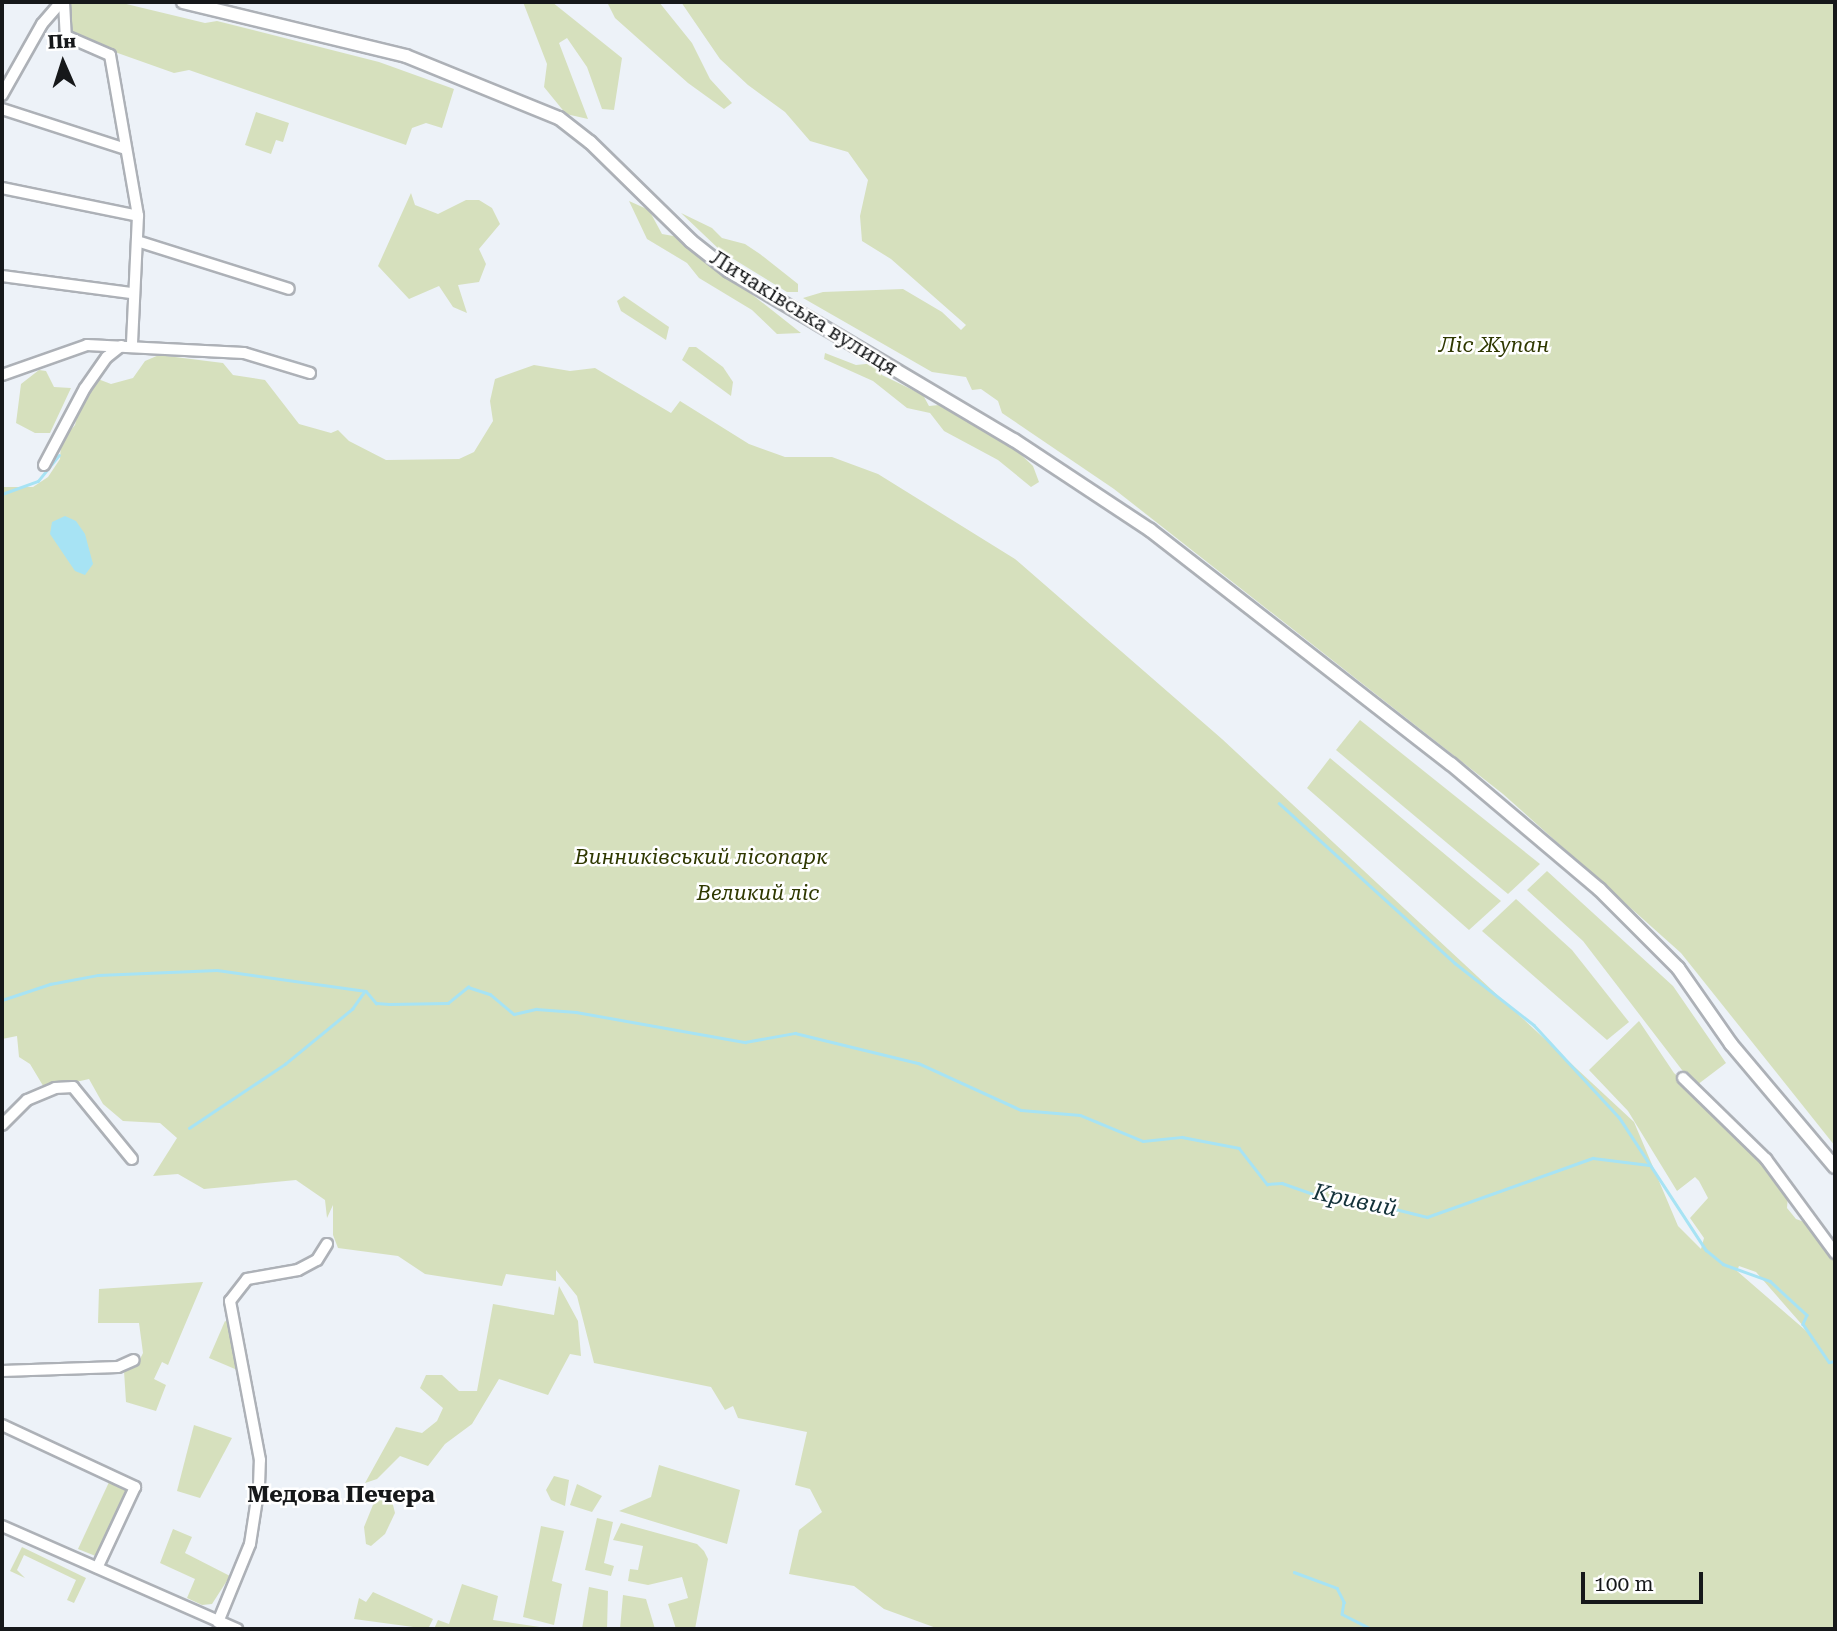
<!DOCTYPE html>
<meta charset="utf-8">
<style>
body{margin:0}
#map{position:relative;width:1837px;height:1631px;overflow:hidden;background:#edf2f8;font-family:"Roboto Serif",serif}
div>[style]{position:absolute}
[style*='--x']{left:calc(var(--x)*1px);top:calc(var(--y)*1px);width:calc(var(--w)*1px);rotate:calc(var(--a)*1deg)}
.green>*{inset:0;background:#d6e0bd}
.water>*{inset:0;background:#a7e3f4}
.stream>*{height:2.5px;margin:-1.25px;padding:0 1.25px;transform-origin:1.25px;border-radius:1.25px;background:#a7e3f4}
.roads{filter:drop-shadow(2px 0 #adb1b7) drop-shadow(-2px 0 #adb1b7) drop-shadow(0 2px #adb1b7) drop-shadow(0 -2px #adb1b7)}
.minor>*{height:10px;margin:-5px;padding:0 5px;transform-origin:5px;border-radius:5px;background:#fff}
.major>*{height:12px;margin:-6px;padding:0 6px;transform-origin:6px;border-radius:6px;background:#fff}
span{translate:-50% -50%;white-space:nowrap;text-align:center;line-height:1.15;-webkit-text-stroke:5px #fff;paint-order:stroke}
.street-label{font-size:21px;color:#16181a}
.park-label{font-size:21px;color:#2f3800;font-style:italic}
.water-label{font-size:23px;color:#14323a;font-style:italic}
.neighbourhood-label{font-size:23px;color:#16181a;font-weight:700}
.frame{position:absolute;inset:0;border:4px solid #16181a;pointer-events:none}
.north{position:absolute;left:28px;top:28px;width:70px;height:70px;-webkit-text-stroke:5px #fff;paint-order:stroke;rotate:357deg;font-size:19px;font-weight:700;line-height:28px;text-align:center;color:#16181a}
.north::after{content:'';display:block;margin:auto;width:24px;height:32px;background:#16181a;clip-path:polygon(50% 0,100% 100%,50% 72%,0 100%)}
.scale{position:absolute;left:1581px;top:1572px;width:122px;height:32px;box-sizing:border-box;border:4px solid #16181a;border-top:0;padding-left:9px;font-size:21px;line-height:24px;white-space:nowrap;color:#16181a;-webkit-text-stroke:5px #fff;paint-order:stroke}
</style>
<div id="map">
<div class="green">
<div style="clip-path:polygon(68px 2px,118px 2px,205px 23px,217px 21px,379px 62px,454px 89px,442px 128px,426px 123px,412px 128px,406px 145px,189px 70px,174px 73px,81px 40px,70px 31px)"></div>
<div style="clip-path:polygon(523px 2px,552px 2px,622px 58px,614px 110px,602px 109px,587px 67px,567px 38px,559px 43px,588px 119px,566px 114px,544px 87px,547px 64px)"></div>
<div style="clip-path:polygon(607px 2px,659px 2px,692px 43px,710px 79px,732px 103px,724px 109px,688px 83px,615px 18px)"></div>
<div style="clip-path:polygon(681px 2px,1835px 2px,1835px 1146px,1681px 953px,1503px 794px,1114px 489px,1002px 413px,998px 401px,981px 389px,972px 390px,966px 377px,932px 372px,803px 298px,823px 292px,903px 289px,942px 312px,961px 330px,966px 325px,891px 259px,862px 241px,860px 216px,868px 180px,848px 152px,810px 141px,785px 112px,748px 85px,720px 59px)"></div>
<div style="clip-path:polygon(256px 112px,289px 123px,283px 142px,276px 140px,271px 154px,245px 145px)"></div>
<div style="clip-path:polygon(411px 193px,415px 205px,438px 214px,466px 200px,479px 200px,492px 208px,500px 224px,479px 249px,486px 264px,479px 282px,458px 285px,467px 313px,453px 307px,439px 286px,409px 299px,378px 266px)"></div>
<div style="clip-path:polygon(629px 201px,649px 210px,662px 234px,679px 237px,801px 333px,777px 334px,752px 310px,699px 278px,687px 263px,647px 239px)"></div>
<div style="clip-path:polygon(681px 213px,712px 228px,722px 238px,745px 244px,760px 254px,798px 284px,798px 292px,787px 292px,722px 252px)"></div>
<div style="clip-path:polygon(624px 296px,669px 327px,666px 340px,621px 311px,617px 301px)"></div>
<div style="clip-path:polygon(689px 347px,696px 347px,723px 367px,733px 382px,731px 396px,682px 360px)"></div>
<div style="clip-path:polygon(825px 353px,856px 365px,875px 363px,882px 375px,923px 395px,929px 406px,939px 405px,1016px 450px,1033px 466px,1039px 482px,1031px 487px,998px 460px,944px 431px,930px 413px,907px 408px,873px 381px,824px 359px)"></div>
<div style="clip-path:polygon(evenodd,159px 355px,223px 363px,233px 375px,265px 380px,299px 424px,331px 433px,338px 430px,349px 441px,386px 460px,459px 459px,474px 452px,493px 421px,490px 401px,495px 379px,534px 365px,570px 371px,595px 368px,671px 413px,680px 401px,749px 444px,785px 457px,832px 457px,878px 474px,1015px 559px,1222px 739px,1634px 1122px,1678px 1226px,1701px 1249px,1704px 1238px,1690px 1218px,1708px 1198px,1699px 1181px,1695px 1177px,1677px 1191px,1628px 1111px,1589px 1070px,1639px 1021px,1674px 1073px,1748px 1142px,1788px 1195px,1787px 1208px,1796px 1219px,1810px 1224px,1835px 1257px,1835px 1629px,939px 1629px,884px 1609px,854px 1586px,789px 1574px,799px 1530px,822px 1512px,810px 1489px,795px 1485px,807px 1432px,738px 1418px,733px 1406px,725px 1410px,711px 1387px,594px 1363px,577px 1296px,556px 1270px,556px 1281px,506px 1274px,502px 1286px,425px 1274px,398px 1256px,338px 1248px,333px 1235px,333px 1205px,327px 1218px,325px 1200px,296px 1180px,204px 1189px,178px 1174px,153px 1176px,177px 1138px,160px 1123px,123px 1121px,103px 1104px,89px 1079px,45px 1089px,30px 1064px,19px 1057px,17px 1036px,2px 1039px,2px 487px,33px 487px,48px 477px,60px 459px,61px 442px,75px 425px,78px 412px,98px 379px,111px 384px,133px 378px,145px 361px,159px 355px,1739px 1266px,1756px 1272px,1811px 1335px,1737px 1271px,1739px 1266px)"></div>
<div style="clip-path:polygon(39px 370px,46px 371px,54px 387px,71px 388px,50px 433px,35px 433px,16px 423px,21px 384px)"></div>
<div style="clip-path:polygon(1360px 720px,1540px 864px,1508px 894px,1336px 750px)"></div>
<div style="clip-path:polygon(1330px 758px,1472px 877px,1501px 901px,1469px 930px,1307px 788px)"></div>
<div style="clip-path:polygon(1547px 871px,1673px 986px,1726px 1063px,1697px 1085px,1682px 1070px,1583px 941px,1527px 890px)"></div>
<div style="clip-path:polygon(1516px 899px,1572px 950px,1629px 1022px,1607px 1040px,1482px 931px)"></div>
<div style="clip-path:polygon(203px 1282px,168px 1365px,162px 1362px,154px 1379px,166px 1385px,156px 1411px,126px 1402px,124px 1371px,137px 1365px,143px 1353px,139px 1323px,98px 1323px,99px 1289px)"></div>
<div style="clip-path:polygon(559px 1286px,578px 1321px,581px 1356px,570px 1354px,548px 1395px,499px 1379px,472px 1424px,445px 1444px,428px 1466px,400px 1456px,377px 1479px,365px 1483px,396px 1427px,422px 1433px,437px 1421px,443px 1408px,420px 1388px,426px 1375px,442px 1375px,459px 1391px,477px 1391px,493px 1304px,554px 1315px)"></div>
<div style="clip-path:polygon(225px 1321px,231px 1324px,239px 1366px,235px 1369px,209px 1358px)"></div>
<div style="clip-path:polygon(194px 1425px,232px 1438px,200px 1498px,177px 1491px)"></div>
<div style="clip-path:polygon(659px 1465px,740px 1490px,727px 1544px,619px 1511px,651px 1497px)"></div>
<div style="clip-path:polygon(554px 1476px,569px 1480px,565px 1506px,551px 1500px,546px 1490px)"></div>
<div style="clip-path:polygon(110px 1480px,129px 1488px,98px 1557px,78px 1549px)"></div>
<div style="clip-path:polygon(577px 1484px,602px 1496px,592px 1512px,570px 1505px)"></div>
<div style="clip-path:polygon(375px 1500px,392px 1501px,395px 1513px,385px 1534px,371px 1546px,366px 1544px,364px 1527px)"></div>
<div style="clip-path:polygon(597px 1518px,613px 1522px,604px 1563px,614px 1566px,611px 1576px,585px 1570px)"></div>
<div style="clip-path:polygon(621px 1523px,697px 1544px,704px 1551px,708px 1559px,695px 1629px,676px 1629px,668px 1604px,688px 1598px,682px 1577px,648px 1585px,628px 1581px,630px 1569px,638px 1570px,643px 1546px,613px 1540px)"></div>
<div style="clip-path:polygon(541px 1526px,564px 1531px,552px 1581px,562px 1584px,554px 1625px,523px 1617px)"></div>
<div style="clip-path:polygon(173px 1529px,192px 1537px,185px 1553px,230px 1576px,212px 1604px,202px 1605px,187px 1598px,195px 1579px,160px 1563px)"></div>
<div style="clip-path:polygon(22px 1547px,86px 1578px,74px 1603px,67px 1600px,76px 1580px,24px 1555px,17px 1570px,25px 1578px,10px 1571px)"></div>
<div style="clip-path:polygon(462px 1584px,498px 1596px,493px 1620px,553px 1629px,434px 1629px,438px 1620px,449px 1624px)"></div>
<div style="clip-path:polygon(589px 1587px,608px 1591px,607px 1629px,582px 1629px)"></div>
<div style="clip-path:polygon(373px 1592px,433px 1619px,428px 1629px,354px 1619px,359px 1598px,366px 1602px)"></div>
<div style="clip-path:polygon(623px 1595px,646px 1599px,655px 1629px,620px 1629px)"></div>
</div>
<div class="water">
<div style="clip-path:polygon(65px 516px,76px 521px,85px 534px,93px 564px,85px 575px,75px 571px,50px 534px,52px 522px)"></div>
</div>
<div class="stream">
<div style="--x:2;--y:494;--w:38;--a:-20"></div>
<div style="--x:38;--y:481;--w:33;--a:-51"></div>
<div style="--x:1279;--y:803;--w:238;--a:42.3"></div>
<div style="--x:1455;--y:963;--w:100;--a:38.1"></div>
<div style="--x:1534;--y:1025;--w:125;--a:47.3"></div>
<div style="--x:1619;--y:1117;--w:159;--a:56.8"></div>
<div style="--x:1706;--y:1250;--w:22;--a:39"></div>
<div style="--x:1723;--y:1264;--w:50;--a:19.9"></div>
<div style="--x:1770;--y:1281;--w:50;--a:42.6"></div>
<div style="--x:1807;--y:1315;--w:10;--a:114"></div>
<div style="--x:1803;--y:1324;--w:46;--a:55.6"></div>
<div style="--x:1829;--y:1362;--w:6;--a:-9"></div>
<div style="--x:2;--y:1000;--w:51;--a:-18.4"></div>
<div style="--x:50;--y:984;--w:49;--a:-10.6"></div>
<div style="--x:98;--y:975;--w:119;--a:-2.4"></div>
<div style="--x:217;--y:970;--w:150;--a:8"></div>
<div style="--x:366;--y:991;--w:16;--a:50"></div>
<div style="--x:376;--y:1003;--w:13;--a:4"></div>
<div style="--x:389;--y:1004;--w:59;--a:-1"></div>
<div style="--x:448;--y:1003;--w:26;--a:-39"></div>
<div style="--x:468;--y:987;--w:23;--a:18"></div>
<div style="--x:490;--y:994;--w:31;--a:40"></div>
<div style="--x:514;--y:1014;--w:23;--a:-13"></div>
<div style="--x:536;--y:1009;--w:40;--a:4.3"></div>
<div style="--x:576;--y:1012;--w:172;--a:10.1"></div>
<div style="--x:745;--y:1042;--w:51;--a:-10.2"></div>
<div style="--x:795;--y:1033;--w:127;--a:13.7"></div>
<div style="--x:918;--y:1063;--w:113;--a:24.5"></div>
<div style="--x:1021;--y:1110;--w:59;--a:4.8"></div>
<div style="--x:1080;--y:1115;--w:68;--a:22.4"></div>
<div style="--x:1143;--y:1141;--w:39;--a:-6"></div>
<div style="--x:1182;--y:1137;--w:58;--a:10.9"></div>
<div style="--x:1239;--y:1148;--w:46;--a:52.1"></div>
<div style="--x:1267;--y:1184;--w:15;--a:-4"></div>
<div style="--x:1282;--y:1183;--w:51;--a:19.5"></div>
<div style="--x:1330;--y:1200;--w:29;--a:0"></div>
<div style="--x:1359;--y:1200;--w:70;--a:14"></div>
<div style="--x:1427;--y:1217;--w:176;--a:-19.6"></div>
<div style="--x:1593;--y:1158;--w:56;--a:7.1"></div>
<div style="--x:189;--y:1128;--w:115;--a:-33.7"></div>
<div style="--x:285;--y:1064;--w:87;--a:-39.4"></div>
<div style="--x:352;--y:1009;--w:21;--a:-55"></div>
<div style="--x:1294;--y:1572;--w:46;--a:20.4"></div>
<div style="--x:1337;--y:1588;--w:16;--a:63"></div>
<div style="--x:1344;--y:1602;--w:12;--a:99"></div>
<div style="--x:1342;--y:1614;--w:34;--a:27"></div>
</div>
<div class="roads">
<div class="minor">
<div style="--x:64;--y:2;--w:34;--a:87"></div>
<div style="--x:66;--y:36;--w:48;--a:23.4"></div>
<div style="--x:110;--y:55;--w:163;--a:80.1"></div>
<div style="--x:138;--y:216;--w:129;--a:92.7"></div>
<div style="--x:2;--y:95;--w:81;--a:-60.6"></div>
<div style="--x:42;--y:24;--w:29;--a:-49"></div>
<div style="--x:2;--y:109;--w:130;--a:17.9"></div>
<div style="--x:2;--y:188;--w:139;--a:11.6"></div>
<div style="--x:137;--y:241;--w:159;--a:17.5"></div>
<div style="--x:2;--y:276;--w:130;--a:7.5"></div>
<div style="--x:2;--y:375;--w:90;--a:-19.4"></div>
<div style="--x:87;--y:345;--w:157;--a:2.9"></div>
<div style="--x:244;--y:353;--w:69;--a:16.9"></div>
<div style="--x:44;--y:465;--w:87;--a:-62"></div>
<div style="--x:85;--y:388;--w:38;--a:-55"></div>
<div style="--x:107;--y:357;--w:18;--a:-38"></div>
<div style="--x:1683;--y:1078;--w:116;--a:44.3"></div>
<div style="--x:1766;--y:1159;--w:117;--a:53.7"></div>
<div style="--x:2;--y:1125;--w:35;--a:-45"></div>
<div style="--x:27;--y:1100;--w:30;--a:-23"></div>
<div style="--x:55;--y:1088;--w:18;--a:-3"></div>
<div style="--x:73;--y:1087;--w:93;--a:50.7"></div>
<div style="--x:2;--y:1371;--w:116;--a:-2"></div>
<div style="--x:118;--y:1367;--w:17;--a:-24"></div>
<div style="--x:2;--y:1425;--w:147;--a:25"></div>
<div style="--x:135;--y:1487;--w:89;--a:115.1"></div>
<div style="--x:2;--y:1526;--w:257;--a:23.7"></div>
<div style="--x:218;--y:1622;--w:84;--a:-67.7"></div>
<div style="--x:250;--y:1544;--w:59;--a:-81.2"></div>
<div style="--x:259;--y:1486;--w:26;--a:-88"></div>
<div style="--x:260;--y:1460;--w:162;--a:-100.7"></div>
<div style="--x:230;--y:1301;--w:28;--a:-52"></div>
<div style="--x:247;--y:1279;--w:52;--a:-10"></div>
<div style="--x:298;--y:1270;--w:21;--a:-28"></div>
<div style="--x:317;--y:1260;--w:19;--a:-58"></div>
</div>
<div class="major">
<div style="--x:183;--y:2;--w:229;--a:13.6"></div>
<div style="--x:406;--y:56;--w:165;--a:22.1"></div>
<div style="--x:559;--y:118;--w:39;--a:38"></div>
<div style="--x:590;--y:142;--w:141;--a:44.4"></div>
<div style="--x:691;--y:241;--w:48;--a:38.3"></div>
<div style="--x:729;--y:271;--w:331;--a:30.7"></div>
<div style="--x:1014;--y:440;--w:163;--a:33.5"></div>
<div style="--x:1150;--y:530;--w:381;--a:37.9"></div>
<div style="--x:1451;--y:764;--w:194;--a:40.2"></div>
<div style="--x:1599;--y:889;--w:112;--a:45"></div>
<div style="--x:1678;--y:968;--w:93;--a:55.1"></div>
<div style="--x:1731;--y:1044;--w:161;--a:49.8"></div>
</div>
</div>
<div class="street-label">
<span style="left:804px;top:313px;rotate:32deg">Личаківська вулиця</span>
</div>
<div class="park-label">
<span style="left:1494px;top:345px">Ліс Жупан</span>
<span style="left:701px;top:857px">Винниківський лісопарк</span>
<span style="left:758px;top:893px">Великий ліс</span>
</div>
<div class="water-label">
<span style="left:1355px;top:1201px;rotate:12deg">Кривий</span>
</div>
<div class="neighbourhood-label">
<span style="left:341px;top:1495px">Медова Печера</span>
</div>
<div class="frame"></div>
<div class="north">Пн</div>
<div class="scale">100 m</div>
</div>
